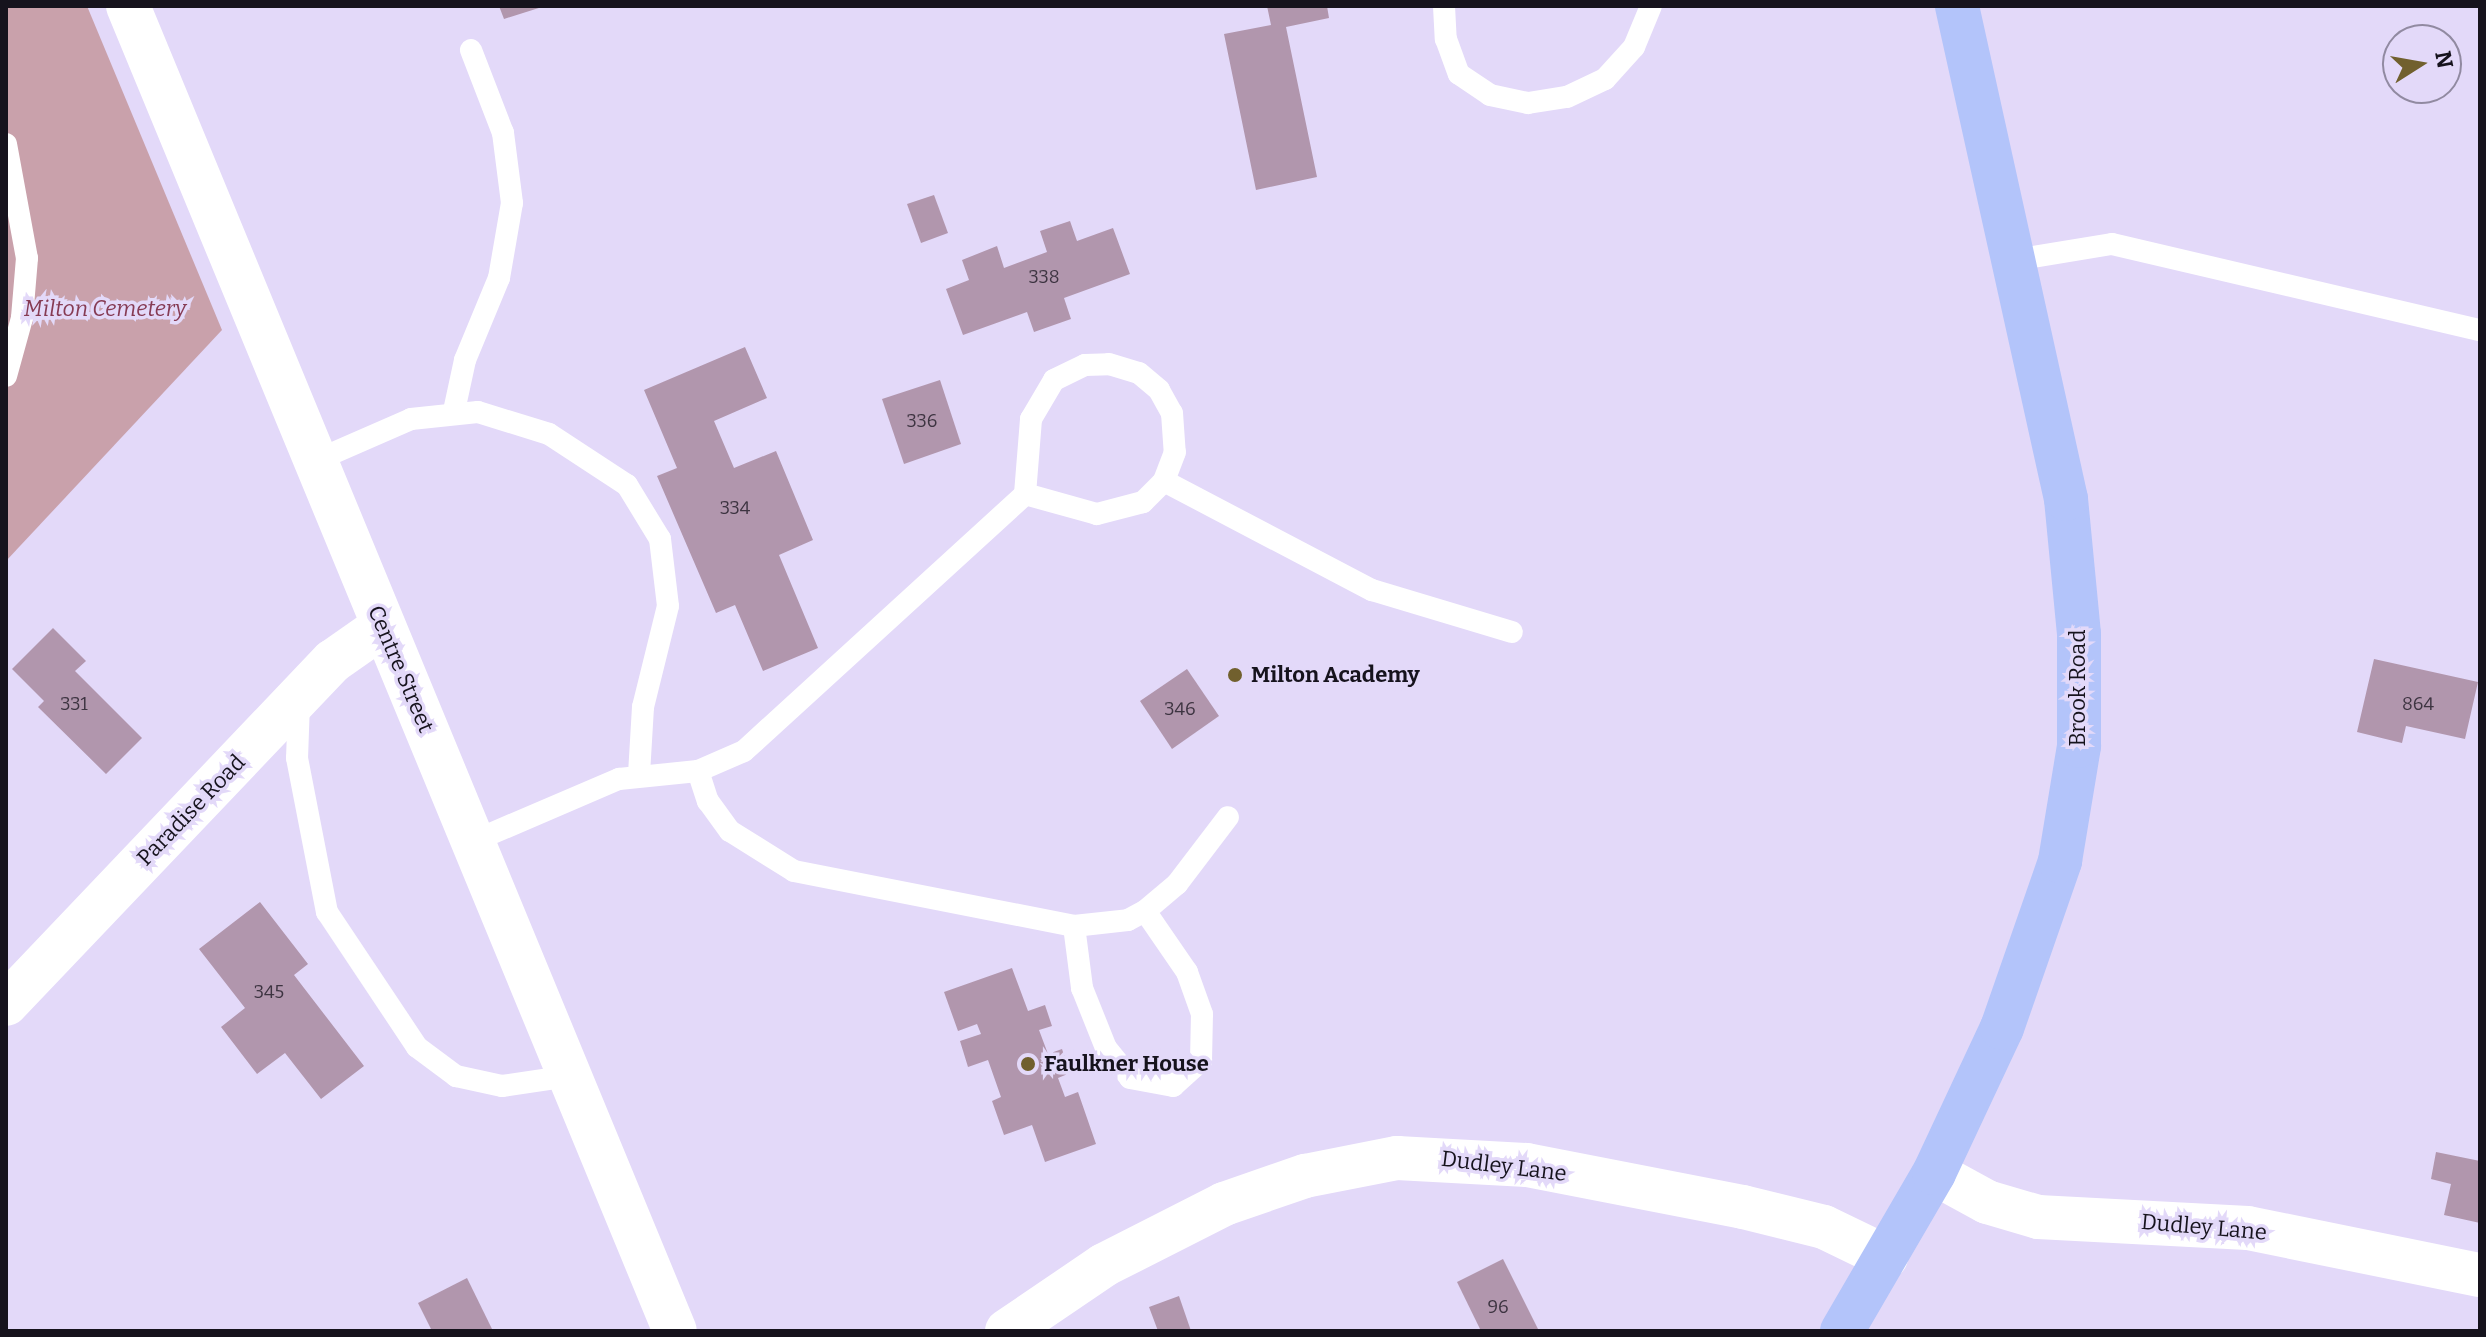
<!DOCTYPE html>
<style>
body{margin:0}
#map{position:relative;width:2486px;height:1337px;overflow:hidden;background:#e3d9f9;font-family:Bitter,serif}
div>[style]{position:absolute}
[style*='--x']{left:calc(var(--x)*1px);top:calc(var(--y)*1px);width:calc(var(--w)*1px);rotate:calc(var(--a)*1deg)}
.green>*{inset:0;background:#c9a1ab}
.building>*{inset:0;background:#b196ad}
.lane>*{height:22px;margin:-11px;padding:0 11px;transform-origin:11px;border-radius:11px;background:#fff}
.street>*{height:44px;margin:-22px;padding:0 22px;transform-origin:22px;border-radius:22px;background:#fff}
.secondary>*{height:44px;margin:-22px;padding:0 22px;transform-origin:22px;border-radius:22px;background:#fff}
.primary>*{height:44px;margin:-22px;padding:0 22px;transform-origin:22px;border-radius:22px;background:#b3c4fa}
.dots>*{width:22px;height:22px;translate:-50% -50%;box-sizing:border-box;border:4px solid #e3d9f9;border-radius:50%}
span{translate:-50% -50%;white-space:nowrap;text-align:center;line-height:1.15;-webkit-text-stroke:7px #e3d9f9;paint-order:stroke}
.number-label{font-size:18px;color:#3d3441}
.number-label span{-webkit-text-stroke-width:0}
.park-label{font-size:22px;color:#863b54;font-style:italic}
.street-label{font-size:22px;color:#16131d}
.poi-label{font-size:22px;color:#16131d;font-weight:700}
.left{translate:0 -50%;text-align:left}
.frame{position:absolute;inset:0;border:8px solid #16131d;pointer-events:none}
.north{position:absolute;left:2382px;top:24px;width:80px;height:80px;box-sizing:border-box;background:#e3d9f9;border:2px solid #918aa1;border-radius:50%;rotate:79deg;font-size:22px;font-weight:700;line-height:32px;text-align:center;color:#16131d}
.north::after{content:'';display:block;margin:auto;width:28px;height:36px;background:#71602e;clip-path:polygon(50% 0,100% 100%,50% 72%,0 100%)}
</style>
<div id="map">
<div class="green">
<div style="clip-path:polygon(6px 6px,87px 6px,222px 330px,6px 561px)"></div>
</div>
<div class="building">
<div style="clip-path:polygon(499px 6px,541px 6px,542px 7px,504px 19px)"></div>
<div style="clip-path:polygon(1267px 6px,1327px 6px,1329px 18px,1286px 27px,1317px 177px,1256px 190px,1224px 34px,1271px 25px)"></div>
<div style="clip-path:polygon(934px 195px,948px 233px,921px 243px,907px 204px)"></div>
<div style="clip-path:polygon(1070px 221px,1077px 241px,1113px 228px,1130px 274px,1064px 298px,1071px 319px,1034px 332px,1027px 312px,963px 335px,946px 289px,969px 280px,962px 260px,997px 246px,1004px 268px,1047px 252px,1040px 231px)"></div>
<div style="clip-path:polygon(745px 347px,767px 398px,714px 421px,734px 468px,776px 451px,813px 540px,779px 555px,818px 648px,763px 671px,735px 605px,716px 613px,657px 476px,677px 468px,644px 390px)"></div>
<div style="clip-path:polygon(940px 380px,961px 444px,904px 464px,882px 399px)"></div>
<div style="clip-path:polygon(53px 628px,86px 661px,75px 671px,142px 738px,106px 774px,38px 707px,44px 701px,12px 669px)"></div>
<div style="clip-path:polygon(2374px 659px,2478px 682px,2465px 739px,2406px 726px,2402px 743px,2357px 732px)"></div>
<div style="clip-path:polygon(1187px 669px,1219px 716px,1172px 749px,1140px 701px)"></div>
<div style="clip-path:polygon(260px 902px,308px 964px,294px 975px,364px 1066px,321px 1099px,285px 1053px,257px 1074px,221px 1027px,245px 1008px,199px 949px)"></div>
<div style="clip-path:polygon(1012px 968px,1028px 1011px,1045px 1005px,1052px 1026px,1039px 1030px,1048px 1054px,1062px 1049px,1070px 1073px,1058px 1078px,1065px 1097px,1078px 1092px,1096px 1144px,1045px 1162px,1032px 1125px,1004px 1135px,992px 1101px,1001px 1097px,988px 1060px,968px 1067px,960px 1041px,981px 1034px,977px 1024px,958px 1031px,944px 992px)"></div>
<div style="clip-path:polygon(2436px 1152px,2480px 1161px,2480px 1223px,2444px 1215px,2451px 1184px,2431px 1179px)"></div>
<div style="clip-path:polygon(1503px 1259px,1539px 1331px,1481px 1331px,1457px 1282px)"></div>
<div style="clip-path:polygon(467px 1278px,493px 1331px,432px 1331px,418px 1303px)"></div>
<div style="clip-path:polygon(1179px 1296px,1191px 1331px,1158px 1331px,1149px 1307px)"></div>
</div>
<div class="lane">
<div style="--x:1444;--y:6;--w:33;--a:87"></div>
<div style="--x:1446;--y:39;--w:37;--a:70"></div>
<div style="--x:1459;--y:74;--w:37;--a:34"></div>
<div style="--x:1490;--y:95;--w:39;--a:12"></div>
<div style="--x:1528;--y:103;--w:39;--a:-9"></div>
<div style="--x:1567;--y:97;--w:42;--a:-25.3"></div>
<div style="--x:1605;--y:79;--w:43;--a:-47.8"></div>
<div style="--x:1634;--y:47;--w:44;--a:-67.5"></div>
<div style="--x:6;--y:144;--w:116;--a:79.6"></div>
<div style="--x:27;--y:258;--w:60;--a:94.8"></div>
<div style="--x:22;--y:318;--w:60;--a:105.4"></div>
<div style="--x:2015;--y:260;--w:98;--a:-9.4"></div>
<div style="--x:2112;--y:244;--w:378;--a:13.2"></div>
<div style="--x:454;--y:411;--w:52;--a:-77.8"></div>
<div style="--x:465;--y:360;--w:89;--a:-67.5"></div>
<div style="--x:499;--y:278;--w:76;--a:-80.2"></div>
<div style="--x:512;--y:203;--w:71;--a:-97.3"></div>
<div style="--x:503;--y:133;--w:89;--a:-111.1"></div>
<div style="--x:315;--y:461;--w:105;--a:-23.6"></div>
<div style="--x:411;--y:419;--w:67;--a:-6"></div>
<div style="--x:478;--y:412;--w:74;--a:17.2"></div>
<div style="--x:549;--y:434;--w:93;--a:33.2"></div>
<div style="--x:627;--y:485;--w:63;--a:58.6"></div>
<div style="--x:660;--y:539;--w:67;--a:83.2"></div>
<div style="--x:668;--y:606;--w:104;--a:103.9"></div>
<div style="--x:643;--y:707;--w:68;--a:93.4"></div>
<div style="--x:1164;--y:481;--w:235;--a:27.7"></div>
<div style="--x:1372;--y:590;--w:146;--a:16.7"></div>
<div style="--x:299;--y:702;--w:56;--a:92"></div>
<div style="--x:297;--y:758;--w:157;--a:79"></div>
<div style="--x:327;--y:912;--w:162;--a:56.3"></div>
<div style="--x:417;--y:1047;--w:49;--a:36.6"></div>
<div style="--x:456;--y:1076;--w:47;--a:12.3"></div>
<div style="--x:502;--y:1086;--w:69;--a:-8.4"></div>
<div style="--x:698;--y:771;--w:32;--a:72"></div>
<div style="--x:708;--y:801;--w:37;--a:54"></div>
<div style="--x:730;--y:831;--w:75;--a:32"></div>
<div style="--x:794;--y:871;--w:285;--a:11.1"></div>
<div style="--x:1074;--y:926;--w:54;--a:-6.3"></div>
<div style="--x:1128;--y:920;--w:19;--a:-28"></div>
<div style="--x:1145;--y:911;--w:42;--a:-40.2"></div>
<div style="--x:1177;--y:884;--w:84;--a:-52.7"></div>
<div style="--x:474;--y:841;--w:158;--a:-23.2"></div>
<div style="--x:619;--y:779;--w:79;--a:-5.8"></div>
<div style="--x:698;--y:771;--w:50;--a:-23.5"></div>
<div style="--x:744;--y:751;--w:381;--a:-42.4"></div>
<div style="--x:1025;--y:494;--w:75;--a:-85.4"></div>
<div style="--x:1031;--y:419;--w:45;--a:-59.5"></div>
<div style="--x:1054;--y:380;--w:34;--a:-26"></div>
<div style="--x:1085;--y:365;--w:24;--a:-2"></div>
<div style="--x:1109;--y:364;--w:31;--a:17"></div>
<div style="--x:1139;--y:373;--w:26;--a:40"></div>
<div style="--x:1159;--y:390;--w:26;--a:61"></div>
<div style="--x:1172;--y:413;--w:39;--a:86"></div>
<div style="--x:1175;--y:452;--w:31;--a:111"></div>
<div style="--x:1164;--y:481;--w:30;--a:135"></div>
<div style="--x:1143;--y:502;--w:48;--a:165.4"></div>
<div style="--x:1097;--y:514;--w:75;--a:-164.5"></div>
<div style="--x:1074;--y:926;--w:63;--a:82.6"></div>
<div style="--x:1082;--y:988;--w:65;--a:68.2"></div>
<div style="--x:1106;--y:1048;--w:38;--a:51"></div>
<div style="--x:1130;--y:1078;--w:44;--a:10.5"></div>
<div style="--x:1173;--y:1086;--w:38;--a:-42"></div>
<div style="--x:1201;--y:1061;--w:47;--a:-88.8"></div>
<div style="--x:1202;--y:1014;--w:45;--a:-109.7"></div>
<div style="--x:1187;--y:972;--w:74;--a:-124.5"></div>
</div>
<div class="street">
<div style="--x:6;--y:1004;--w:474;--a:-46.4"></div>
<div style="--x:333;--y:661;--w:61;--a:-35"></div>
<div style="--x:1934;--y:1173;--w:60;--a:28.7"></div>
<div style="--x:1987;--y:1202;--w:53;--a:16.4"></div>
<div style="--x:2038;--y:1217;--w:210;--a:3"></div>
<div style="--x:2248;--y:1228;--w:237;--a:11.5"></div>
<div style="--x:1007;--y:1331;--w:117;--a:-34.2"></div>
<div style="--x:1104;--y:1265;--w:135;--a:-26.9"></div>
<div style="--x:1224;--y:1204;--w:86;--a:-19.1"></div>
<div style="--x:1305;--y:1176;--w:94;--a:-11.1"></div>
<div style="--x:1397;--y:1158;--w:130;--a:3.1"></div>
<div style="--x:1527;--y:1165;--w:220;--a:11"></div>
<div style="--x:1743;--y:1207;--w:83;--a:13.9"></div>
<div style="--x:1824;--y:1227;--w:69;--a:25.8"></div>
</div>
<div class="secondary">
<div style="--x:128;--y:6;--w:1433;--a:67.57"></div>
</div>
<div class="primary">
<div style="--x:1842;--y:1331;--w:183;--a:-59.8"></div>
<div style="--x:1934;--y:1173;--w:160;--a:-64.9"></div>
<div style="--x:2002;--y:1028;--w:177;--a:-70.8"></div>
<div style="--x:2060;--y:861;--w:117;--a:-80.6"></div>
<div style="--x:2079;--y:746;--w:112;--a:-90"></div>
<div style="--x:2079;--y:634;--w:136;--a:-95.5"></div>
<div style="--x:2066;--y:499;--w:505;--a:-102.47"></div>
</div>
<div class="dots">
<div style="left:1235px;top:675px;background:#71602e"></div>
<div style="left:1028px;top:1064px;background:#71602e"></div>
</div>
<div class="number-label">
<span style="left:1044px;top:277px">338</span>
<span style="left:922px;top:421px">336</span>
<span style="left:735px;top:508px">334</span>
<span style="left:74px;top:704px">331</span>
<span style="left:2418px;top:704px">864</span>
<span style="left:1180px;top:709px">346</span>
<span style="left:269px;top:992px">345</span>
<span style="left:1498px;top:1307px">96</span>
</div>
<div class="park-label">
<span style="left:105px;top:309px">Milton Cemetery</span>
</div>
<div class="street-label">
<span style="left:401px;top:669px;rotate:67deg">Centre Street</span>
<span style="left:2078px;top:688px;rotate:-90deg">Brook Road</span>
<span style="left:191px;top:810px;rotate:-46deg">Paradise Road</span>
<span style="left:1504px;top:1166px;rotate:7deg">Dudley Lane</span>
<span style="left:2204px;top:1227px;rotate:5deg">Dudley Lane</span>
</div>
<div class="poi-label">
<span class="left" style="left:1251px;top:675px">Milton Academy</span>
<span class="left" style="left:1044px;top:1064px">Faulkner House</span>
</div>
<div class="frame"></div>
<div class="north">N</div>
</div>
